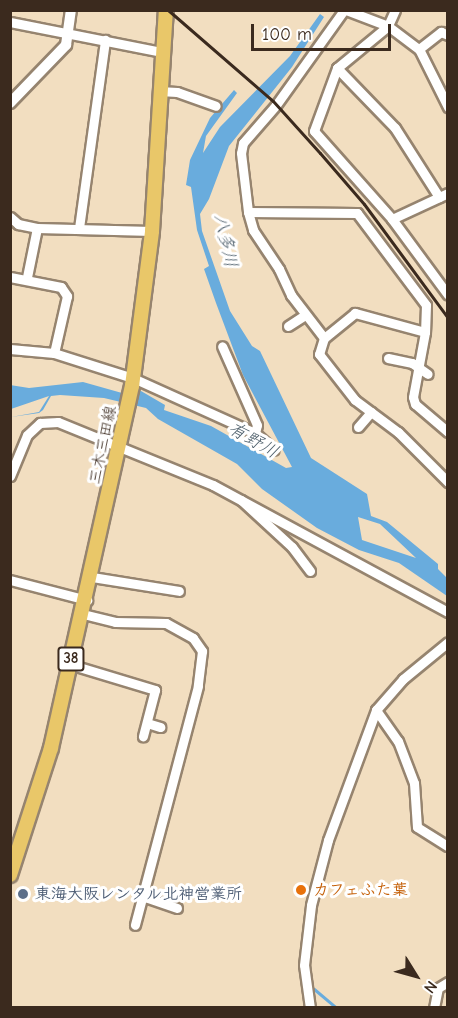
<!DOCTYPE html>
<meta charset="utf-8">
<style>
body{margin:0}
#map{position:relative;width:458px;height:1018px;overflow:hidden;background:#f2dec0;font-family:"Comic Neue","Klee One",sans-serif}
div>[style]{position:absolute}
[style*='--x']{left:calc(var(--x)*1px);top:calc(var(--y)*1px);width:calc(var(--w)*1px);rotate:calc(var(--a)*1deg)}
.water>*{inset:0;background:#69acdd}
.stream>*{height:3px;margin:-1.5px;padding:0 1.5px;transform-origin:1.5px;border-radius:1.5px;background:#69acdd}
.roads{filter:drop-shadow(2px 0 #96846f) drop-shadow(-2px 0 #96846f) drop-shadow(0 2px #96846f) drop-shadow(0 -2px #96846f)}
.minor>*{height:9px;margin:-4.5px;padding:0 4.5px;transform-origin:4.5px;border-radius:4.5px;background:#fff}
.tertiary>*{height:10px;margin:-5px;padding:0 5px;transform-origin:5px;border-radius:5px;background:#fff}
.primary>*{height:14px;margin:-7px;padding:0 7px;transform-origin:7px;border-radius:7px;background:#e9c769}
.rail>*{height:3px;margin:-1.5px;padding:0 1.5px;transform-origin:1.5px;border-radius:1.5px;background:#3b2a1e}
.dots>*{width:16px;height:16px;translate:-50% -50%;box-sizing:border-box;border:3px solid #fff;border-radius:50%}
span{translate:-50% -50%;white-space:nowrap;text-align:center;line-height:1.15;-webkit-text-stroke:6px #fff;paint-order:stroke}
.shield-label span{padding:2px 4px;background:#fff;border:2px solid;border-radius:4px;-webkit-text-stroke-width:0}
.shield-label{font-size:15px;color:#3b2a1e;font-weight:700}
.street-label{font-size:16px;color:#3b2a1e}
.food-label{font-size:16px;color:#c56008;font-weight:700}
.left{translate:0 -50%;text-align:left}
.service-label{font-size:16px;color:#4e5e75;font-weight:700}
.water-label{font-size:18px;color:#4d5e6a;font-style:italic}
.frame{position:absolute;inset:0;border:12px solid #3b2a1e;pointer-events:none}
.north{position:absolute;left:386px;top:946px;width:60px;height:60px;-webkit-text-stroke:4px #fff;paint-order:stroke;rotate:127deg;font-size:16px;font-weight:700;line-height:24px;text-align:center;color:#3b2a1e}
.north::after{content:'';display:block;margin:auto;width:21px;height:27px;background:#3b2a1e;clip-path:polygon(50% 0,100% 100%,50% 72%,0 100%)}
.scale{position:absolute;left:251px;top:24px;width:140px;height:27px;box-sizing:border-box;border:3px solid #3b2a1e;border-top:0;padding-left:8px;font-size:18px;line-height:21px;white-space:nowrap;color:#3b2a1e;-webkit-text-stroke:4px #fff;paint-order:stroke}
</style>
<div id="map">
<div class="water">
<div style="clip-path:polygon(evenodd,320px 14px,324px 17px,292px 67px,229px 146px,209px 199px,200px 214px,202px 231px,230px 311px,252px 346px,260px 351px,311px 458px,367px 494px,371px 516px,387px 522px,438px 564px,438px 569px,447px 578px,447px 596px,399px 563px,359px 550px,317px 528px,262px 489px,237px 464px,158px 419px,146px 408px,104px 398px,60px 395px,51px 396px,43px 410px,39px 413px,11px 417px,39px 412px,49px 396px,11px 409px,10px 385px,29px 388px,83px 382px,122px 393px,141px 391px,165px 405px,164px 410px,211px 426px,286px 468px,292px 467px,243px 375px,216px 303px,204px 269px,209px 266px,197px 230px,191px 187px,186px 185px,190px 160px,210px 118px,234px 90px,237px 93px,206px 136px,203px 153px,220px 127px,290px 56px,320px 14px,358px 517px,380px 524px,416px 558px,362px 540px,358px 517px)"></div>
</div>
<div class="stream">
<div style="--x:314;--y:989;--w:30;--a:40"></div>
</div>
<div class="roads">
<div class="minor">
<div style="--x:344;--y:10;--w:117;--a:125.6"></div>
<div style="--x:276;--y:105;--w:50;--a:131"></div>
<div style="--x:243;--y:143;--w:10;--a:101"></div>
<div style="--x:241;--y:153;--w:59;--a:83.2"></div>
<div style="--x:248;--y:212;--w:109;--a:0.5"></div>
<div style="--x:357;--y:213;--w:115;--a:53.1"></div>
<div style="--x:426;--y:305;--w:27;--a:92"></div>
<div style="--x:346;--y:10;--w:45;--a:20.9"></div>
<div style="--x:388;--y:26;--w:39;--a:37"></div>
<div style="--x:419;--y:49;--w:65;--a:63.4"></div>
<div style="--x:395;--y:10;--w:17;--a:114"></div>
<div style="--x:388;--y:26;--w:66;--a:140.5"></div>
<div style="--x:337;--y:68;--w:67;--a:110.1"></div>
<div style="--x:314;--y:131;--w:118;--a:48.4"></div>
<div style="--x:392;--y:219;--w:62;--a:-24.9"></div>
<div style="--x:10;--y:22;--w:154;--a:11.2"></div>
<div style="--x:419;--y:49;--w:28;--a:-38"></div>
<div style="--x:441;--y:32;--w:8;--a:23"></div>
<div style="--x:337;--y:68;--w:83;--a:46"></div>
<div style="--x:395;--y:128;--w:82;--a:57.5"></div>
<div style="--x:159;--y:91;--w:18;--a:3"></div>
<div style="--x:177;--y:92;--w:41;--a:19.7"></div>
<div style="--x:248;--y:212;--w:19;--a:74"></div>
<div style="--x:253;--y:230;--w:47;--a:56.3"></div>
<div style="--x:279;--y:269;--w:29;--a:65"></div>
<div style="--x:291;--y:295;--w:54;--a:52.5"></div>
<div style="--x:10;--y:217;--w:11;--a:41"></div>
<div style="--x:18;--y:224;--w:19;--a:12"></div>
<div style="--x:37;--y:228;--w:115;--a:1.5"></div>
<div style="--x:392;--y:219;--w:94;--a:53.6"></div>
<div style="--x:79;--y:228;--w:190;--a:-82.1"></div>
<div style="--x:10;--y:277;--w:52;--a:11.1"></div>
<div style="--x:61;--y:287;--w:11;--a:56"></div>
<div style="--x:67;--y:296;--w:58;--a:102.8"></div>
<div style="--x:27;--y:277;--w:50;--a:-78.5"></div>
<div style="--x:288;--y:326;--w:20;--a:-33"></div>
<div style="--x:10;--y:349;--w:44;--a:5.2"></div>
<div style="--x:54;--y:353;--w:83;--a:17.6"></div>
<div style="--x:133;--y:378;--w:134;--a:24.3"></div>
<div style="--x:255;--y:433;--w:8;--a:-76"></div>
<div style="--x:257;--y:425;--w:86;--a:-113.9"></div>
<div style="--x:388;--y:358;--w:25;--a:12"></div>
<div style="--x:412;--y:363;--w:19;--a:35"></div>
<div style="--x:358;--y:427;--w:20;--a:-49"></div>
<div style="--x:448;--y:432;--w:43;--a:-139.7"></div>
<div style="--x:415;--y:404;--w:7;--a:-106"></div>
<div style="--x:413;--y:397;--w:66;--a:-79.5"></div>
<div style="--x:425;--y:332;--w:73;--a:-164.8"></div>
<div style="--x:355;--y:313;--w:40;--a:141"></div>
<div style="--x:324;--y:338;--w:17;--a:107"></div>
<div style="--x:319;--y:354;--w:58;--a:52"></div>
<div style="--x:355;--y:400;--w:54;--a:36.7"></div>
<div style="--x:398;--y:432;--w:71;--a:45"></div>
<div style="--x:255;--y:433;--w:25;--a:42"></div>
<div style="--x:10;--y:476;--w:44;--a:-67.5"></div>
<div style="--x:27;--y:435;--w:18;--a:-43"></div>
<div style="--x:40;--y:423;--w:18;--a:-3"></div>
<div style="--x:58;--y:422;--w:167;--a:22.1"></div>
<div style="--x:213;--y:485;--w:267;--a:28.4"></div>
<div style="--x:241;--y:500;--w:69;--a:42.7"></div>
<div style="--x:292;--y:547;--w:30;--a:53"></div>
<div style="--x:92;--y:577;--w:88;--a:9.1"></div>
<div style="--x:10;--y:580;--w:80;--a:14.6"></div>
<div style="--x:83;--y:614;--w:33;--a:14"></div>
<div style="--x:115;--y:622;--w:51;--a:1.1"></div>
<div style="--x:166;--y:623;--w:31;--a:29"></div>
<div style="--x:193;--y:638;--w:16;--a:55"></div>
<div style="--x:202;--y:651;--w:35;--a:97"></div>
<div style="--x:198;--y:686;--w:247;--a:104.8"></div>
<div style="--x:69;--y:664;--w:90;--a:16.8"></div>
<div style="--x:155;--y:690;--w:48;--a:104.6"></div>
<div style="--x:376;--y:710;--w:38;--a:55"></div>
<div style="--x:398;--y:741;--w:45;--a:69.1"></div>
<div style="--x:414;--y:783;--w:44;--a:86.1"></div>
<div style="--x:417;--y:827;--w:36;--a:32"></div>
<div style="--x:147;--y:723;--w:14;--a:17"></div>
<div style="--x:142;--y:896;--w:37;--a:19"></div>
<div style="--x:310;--y:1008;--w:43;--a:-97.9"></div>
<div style="--x:304;--y:965;--w:60;--a:-83.3"></div>
<div style="--x:311;--y:905;--w:67;--a:-75.3"></div>
<div style="--x:328;--y:840;--w:139;--a:-69.7"></div>
<div style="--x:376;--y:710;--w:41;--a:-48.9"></div>
<div style="--x:403;--y:679;--w:58;--a:-39.4"></div>
<div style="--x:434;--y:1008;--w:20;--a:-79"></div>
<div style="--x:438;--y:988;--w:12;--a:-31"></div>
</div>
<div class="tertiary">
<div style="--x:10;--y:103;--w:81;--a:-46"></div>
<div style="--x:66;--y:45;--w:35;--a:-82"></div>
</div>
<div class="primary">
<div style="--x:10;--y:875;--w:133;--a:-72.1"></div>
<div style="--x:51;--y:748;--w:371;--a:-77.4"></div>
<div style="--x:132;--y:386;--w:156;--a:-82.6"></div>
<div style="--x:152;--y:231;--w:221;--a:-86.4"></div>
</div>
</div>
<div class="rail">
<div style="--x:168;--y:10;--w:139;--a:40.9"></div>
<div style="--x:273;--y:101;--w:70;--a:47.9"></div>
<div style="--x:320;--y:153;--w:67;--a:49.2"></div>
<div style="--x:364;--y:204;--w:142;--a:53.6"></div>
</div>
<div class="dots">
<div style="left:301px;top:890px;background:#e8710a"></div>
<div style="left:23px;top:894px;background:#5c6f8a"></div>
</div>
<div class="shield-label">
<span style="left:71px;top:659px">38</span>
</div>
<div class="street-label">
<span style="left:103px;top:445px;rotate:-78deg">三木三田線</span>
</div>
<div class="food-label">
<span class="left" style="left:313px;top:890px">カフェふた葉</span>
</div>
<div class="service-label">
<span class="left" style="left:35px;top:894px">東海大阪レンタル北神営業所</span>
</div>
<div class="water-label">
<span style="left:225px;top:241px;rotate:78deg">八多川</span>
<span style="left:253px;top:441px;rotate:30deg">有野川</span>
</div>
<div class="frame"></div>
<div class="north">N</div>
<div class="scale">100 m</div>
</div>
